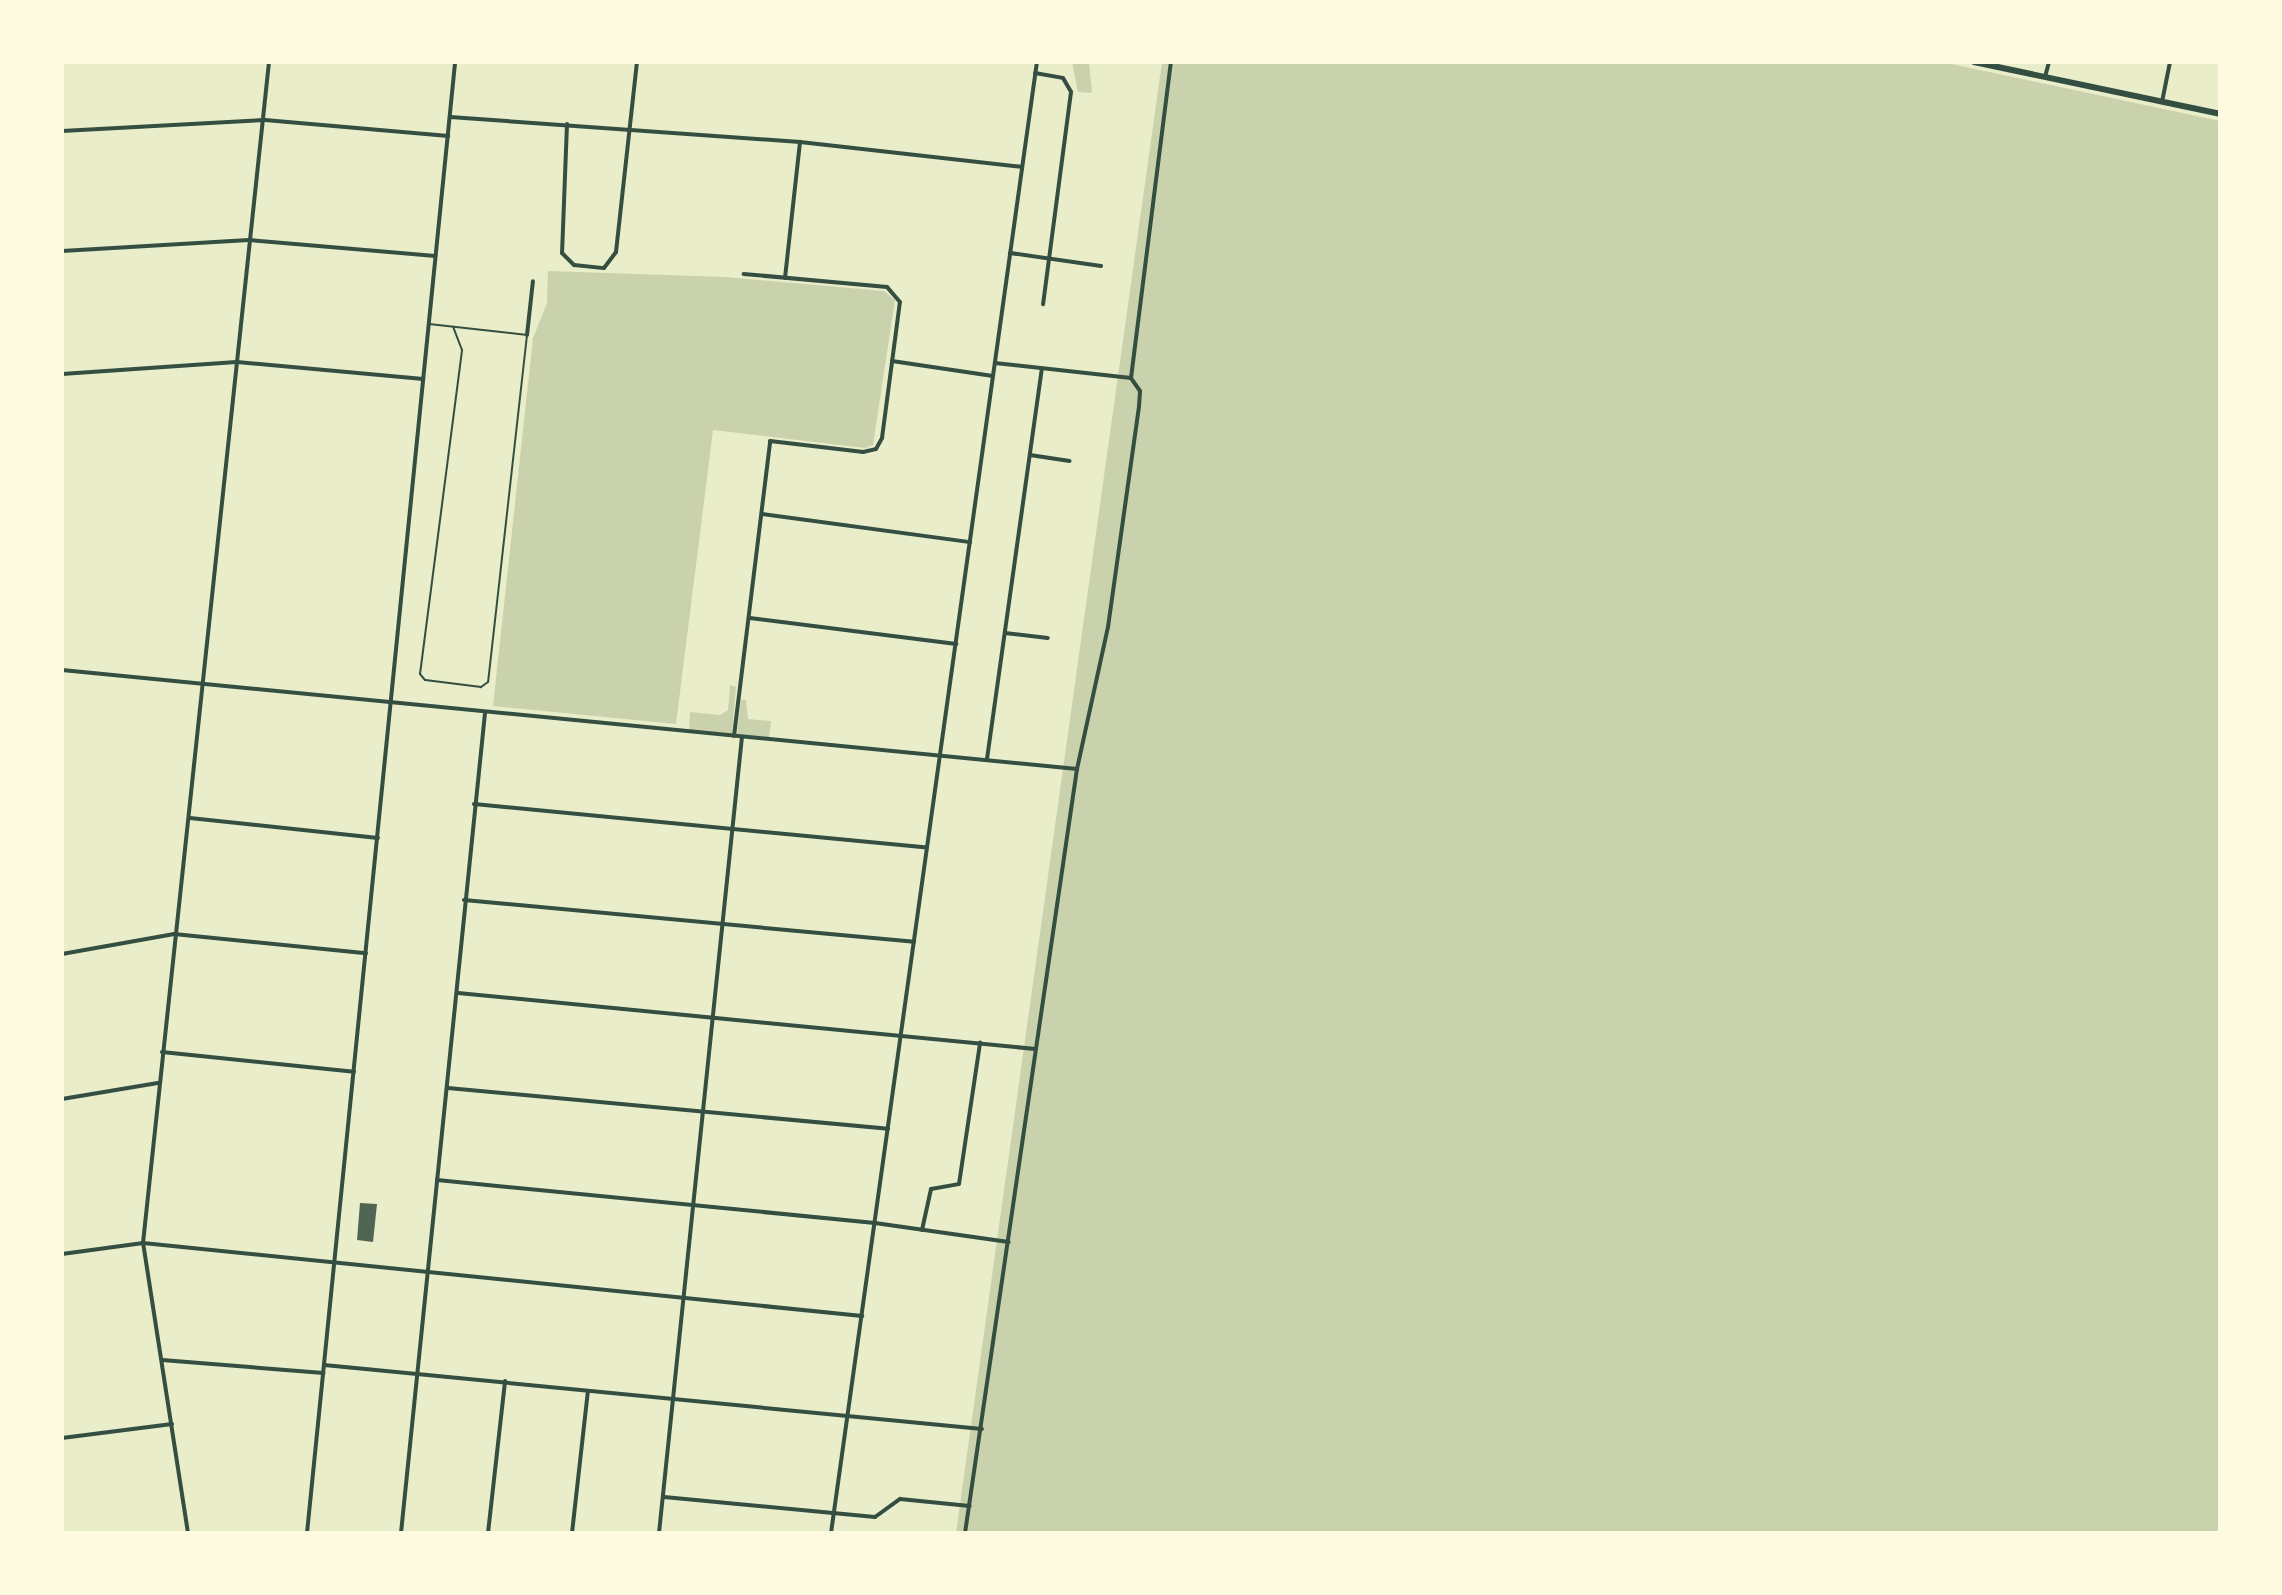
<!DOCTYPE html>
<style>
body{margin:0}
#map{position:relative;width:2282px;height:1595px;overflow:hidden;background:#e9edc9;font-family:Jost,sans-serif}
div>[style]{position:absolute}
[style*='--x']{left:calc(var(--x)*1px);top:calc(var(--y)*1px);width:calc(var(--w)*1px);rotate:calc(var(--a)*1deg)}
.green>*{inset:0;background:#cad2ad}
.building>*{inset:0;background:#4f6655}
.service>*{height:2px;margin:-1px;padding:0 1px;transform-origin:1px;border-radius:1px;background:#344e41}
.minor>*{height:4px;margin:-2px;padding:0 2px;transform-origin:2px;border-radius:2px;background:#344e41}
.tertiary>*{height:6px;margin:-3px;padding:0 3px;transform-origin:3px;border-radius:3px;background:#344e41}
span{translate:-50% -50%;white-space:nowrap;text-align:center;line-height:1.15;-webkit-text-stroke:7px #fefae0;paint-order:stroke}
.frame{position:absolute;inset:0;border:64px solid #fefae0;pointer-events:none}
</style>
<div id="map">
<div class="green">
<div style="clip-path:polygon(1072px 62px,1089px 62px,1092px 93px,1078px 92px)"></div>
<div style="clip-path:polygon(1162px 62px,1942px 62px,2220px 121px,2220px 1533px,956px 1533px)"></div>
<div style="clip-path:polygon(548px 271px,725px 277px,884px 291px,895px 300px,873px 445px,865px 448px,713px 430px,676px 724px,493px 706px,533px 338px,547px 303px)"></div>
<div style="clip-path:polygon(730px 685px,736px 687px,732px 734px,689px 730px,690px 712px,720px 715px,728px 710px)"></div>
<div style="clip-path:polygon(741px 700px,746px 700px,748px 719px,771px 721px,769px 738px,737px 734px)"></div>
</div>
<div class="building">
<div style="clip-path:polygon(360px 1203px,377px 1204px,373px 1242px,357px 1240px)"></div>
</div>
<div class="service">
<div style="--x:429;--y:324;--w:99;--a:6.4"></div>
<div style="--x:527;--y:335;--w:349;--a:96.4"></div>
<div style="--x:488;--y:682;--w:9;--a:144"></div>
<div style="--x:481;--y:687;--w:56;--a:-172.9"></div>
<div style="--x:425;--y:680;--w:8;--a:-130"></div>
<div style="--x:420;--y:674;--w:327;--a:-82.6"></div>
<div style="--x:462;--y:350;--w:25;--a:-111"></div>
</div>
<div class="minor">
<div style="--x:1035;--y:73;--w:28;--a:10"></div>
<div style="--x:1063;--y:78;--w:16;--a:60"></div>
<div style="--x:1071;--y:92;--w:214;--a:97.5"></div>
<div style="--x:2045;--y:77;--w:16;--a:-75"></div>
<div style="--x:2162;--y:102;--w:41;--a:-78.7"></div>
<div style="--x:450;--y:117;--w:351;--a:4.1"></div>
<div style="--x:800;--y:142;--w:223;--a:6.4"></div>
<div style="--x:567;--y:124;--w:129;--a:92.2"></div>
<div style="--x:562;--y:253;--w:17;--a:45"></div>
<div style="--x:574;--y:265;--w:30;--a:6"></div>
<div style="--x:604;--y:268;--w:20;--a:-53"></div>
<div style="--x:616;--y:252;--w:191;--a:-83.7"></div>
<div style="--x:62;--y:131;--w:203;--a:-3.1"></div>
<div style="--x:265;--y:120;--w:184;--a:5"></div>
<div style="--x:62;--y:251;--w:187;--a:-3.4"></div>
<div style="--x:249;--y:240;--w:187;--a:4.9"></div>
<div style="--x:1010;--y:253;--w:92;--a:8.1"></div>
<div style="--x:785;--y:278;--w:137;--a:-83.7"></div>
<div style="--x:527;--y:335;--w:54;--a:-83.7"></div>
<div style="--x:892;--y:361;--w:102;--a:8.4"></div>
<div style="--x:995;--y:363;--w:137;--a:6.3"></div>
<div style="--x:62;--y:374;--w:175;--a:-3.9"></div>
<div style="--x:237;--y:362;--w:187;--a:5.2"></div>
<div style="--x:1030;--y:455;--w:40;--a:8.5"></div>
<div style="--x:762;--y:514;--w:210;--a:7.7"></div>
<div style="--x:750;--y:618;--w:208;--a:7.2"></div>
<div style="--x:1005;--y:633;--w:43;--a:6.6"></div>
<div style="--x:62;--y:670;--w:1020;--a:5.57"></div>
<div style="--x:734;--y:736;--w:297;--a:-83"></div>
<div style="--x:770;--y:441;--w:94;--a:6.7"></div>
<div style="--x:863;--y:452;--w:13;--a:-13"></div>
<div style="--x:876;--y:449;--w:13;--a:-61"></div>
<div style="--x:882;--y:438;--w:137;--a:-82.5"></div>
<div style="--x:900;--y:302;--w:20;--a:-131"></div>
<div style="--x:887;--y:287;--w:144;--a:-174.8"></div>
<div style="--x:987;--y:759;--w:393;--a:-82"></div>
<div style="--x:474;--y:804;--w:455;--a:5.5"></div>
<div style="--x:190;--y:818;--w:189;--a:6.1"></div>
<div style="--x:464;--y:900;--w:452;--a:5.3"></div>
<div style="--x:62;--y:954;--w:114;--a:-10.1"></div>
<div style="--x:174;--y:934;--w:193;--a:5.7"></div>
<div style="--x:458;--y:993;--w:580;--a:5.54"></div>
<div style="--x:162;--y:1052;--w:193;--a:5.9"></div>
<div style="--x:448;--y:1088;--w:442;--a:5.3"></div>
<div style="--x:62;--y:1099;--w:97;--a:-9.5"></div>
<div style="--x:437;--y:1180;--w:440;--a:5.6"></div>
<div style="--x:875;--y:1223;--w:135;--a:8.1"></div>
<div style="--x:922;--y:1230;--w:42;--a:-77.6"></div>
<div style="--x:931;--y:1189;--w:28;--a:-10"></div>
<div style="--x:959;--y:1184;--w:143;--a:-81.5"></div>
<div style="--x:62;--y:1254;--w:82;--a:-7.7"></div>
<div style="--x:143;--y:1243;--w:723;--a:5.8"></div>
<div style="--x:162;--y:1360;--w:162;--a:4.6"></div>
<div style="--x:324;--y:1365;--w:661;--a:5.56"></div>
<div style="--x:62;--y:1438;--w:111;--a:-7.3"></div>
<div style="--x:664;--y:1497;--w:212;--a:5.4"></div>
<div style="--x:875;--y:1517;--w:31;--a:-36"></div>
<div style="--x:900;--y:1499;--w:70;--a:5.7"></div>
<div style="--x:188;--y:1533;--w:293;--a:-98.8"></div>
<div style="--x:143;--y:1243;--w:1188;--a:-83.91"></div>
<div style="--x:307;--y:1533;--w:1478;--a:-84.25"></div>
<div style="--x:401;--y:1533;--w:824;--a:-84.15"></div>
<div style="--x:488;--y:1533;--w:153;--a:-83.6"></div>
<div style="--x:572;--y:1533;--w:143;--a:-83.6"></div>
<div style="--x:659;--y:1533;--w:800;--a:-84.05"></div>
<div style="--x:831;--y:1533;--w:1485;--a:-82.03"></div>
<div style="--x:965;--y:1533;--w:772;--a:-81.66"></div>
<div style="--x:1077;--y:769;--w:145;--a:-77.7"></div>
<div style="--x:1108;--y:627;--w:223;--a:-82"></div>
<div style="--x:1139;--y:406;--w:15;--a:-86"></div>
<div style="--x:1140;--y:391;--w:16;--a:-125"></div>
<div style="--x:1131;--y:378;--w:319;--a:-82.8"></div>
</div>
<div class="tertiary">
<div style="--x:1974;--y:62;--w:251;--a:11.9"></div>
</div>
<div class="frame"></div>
</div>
